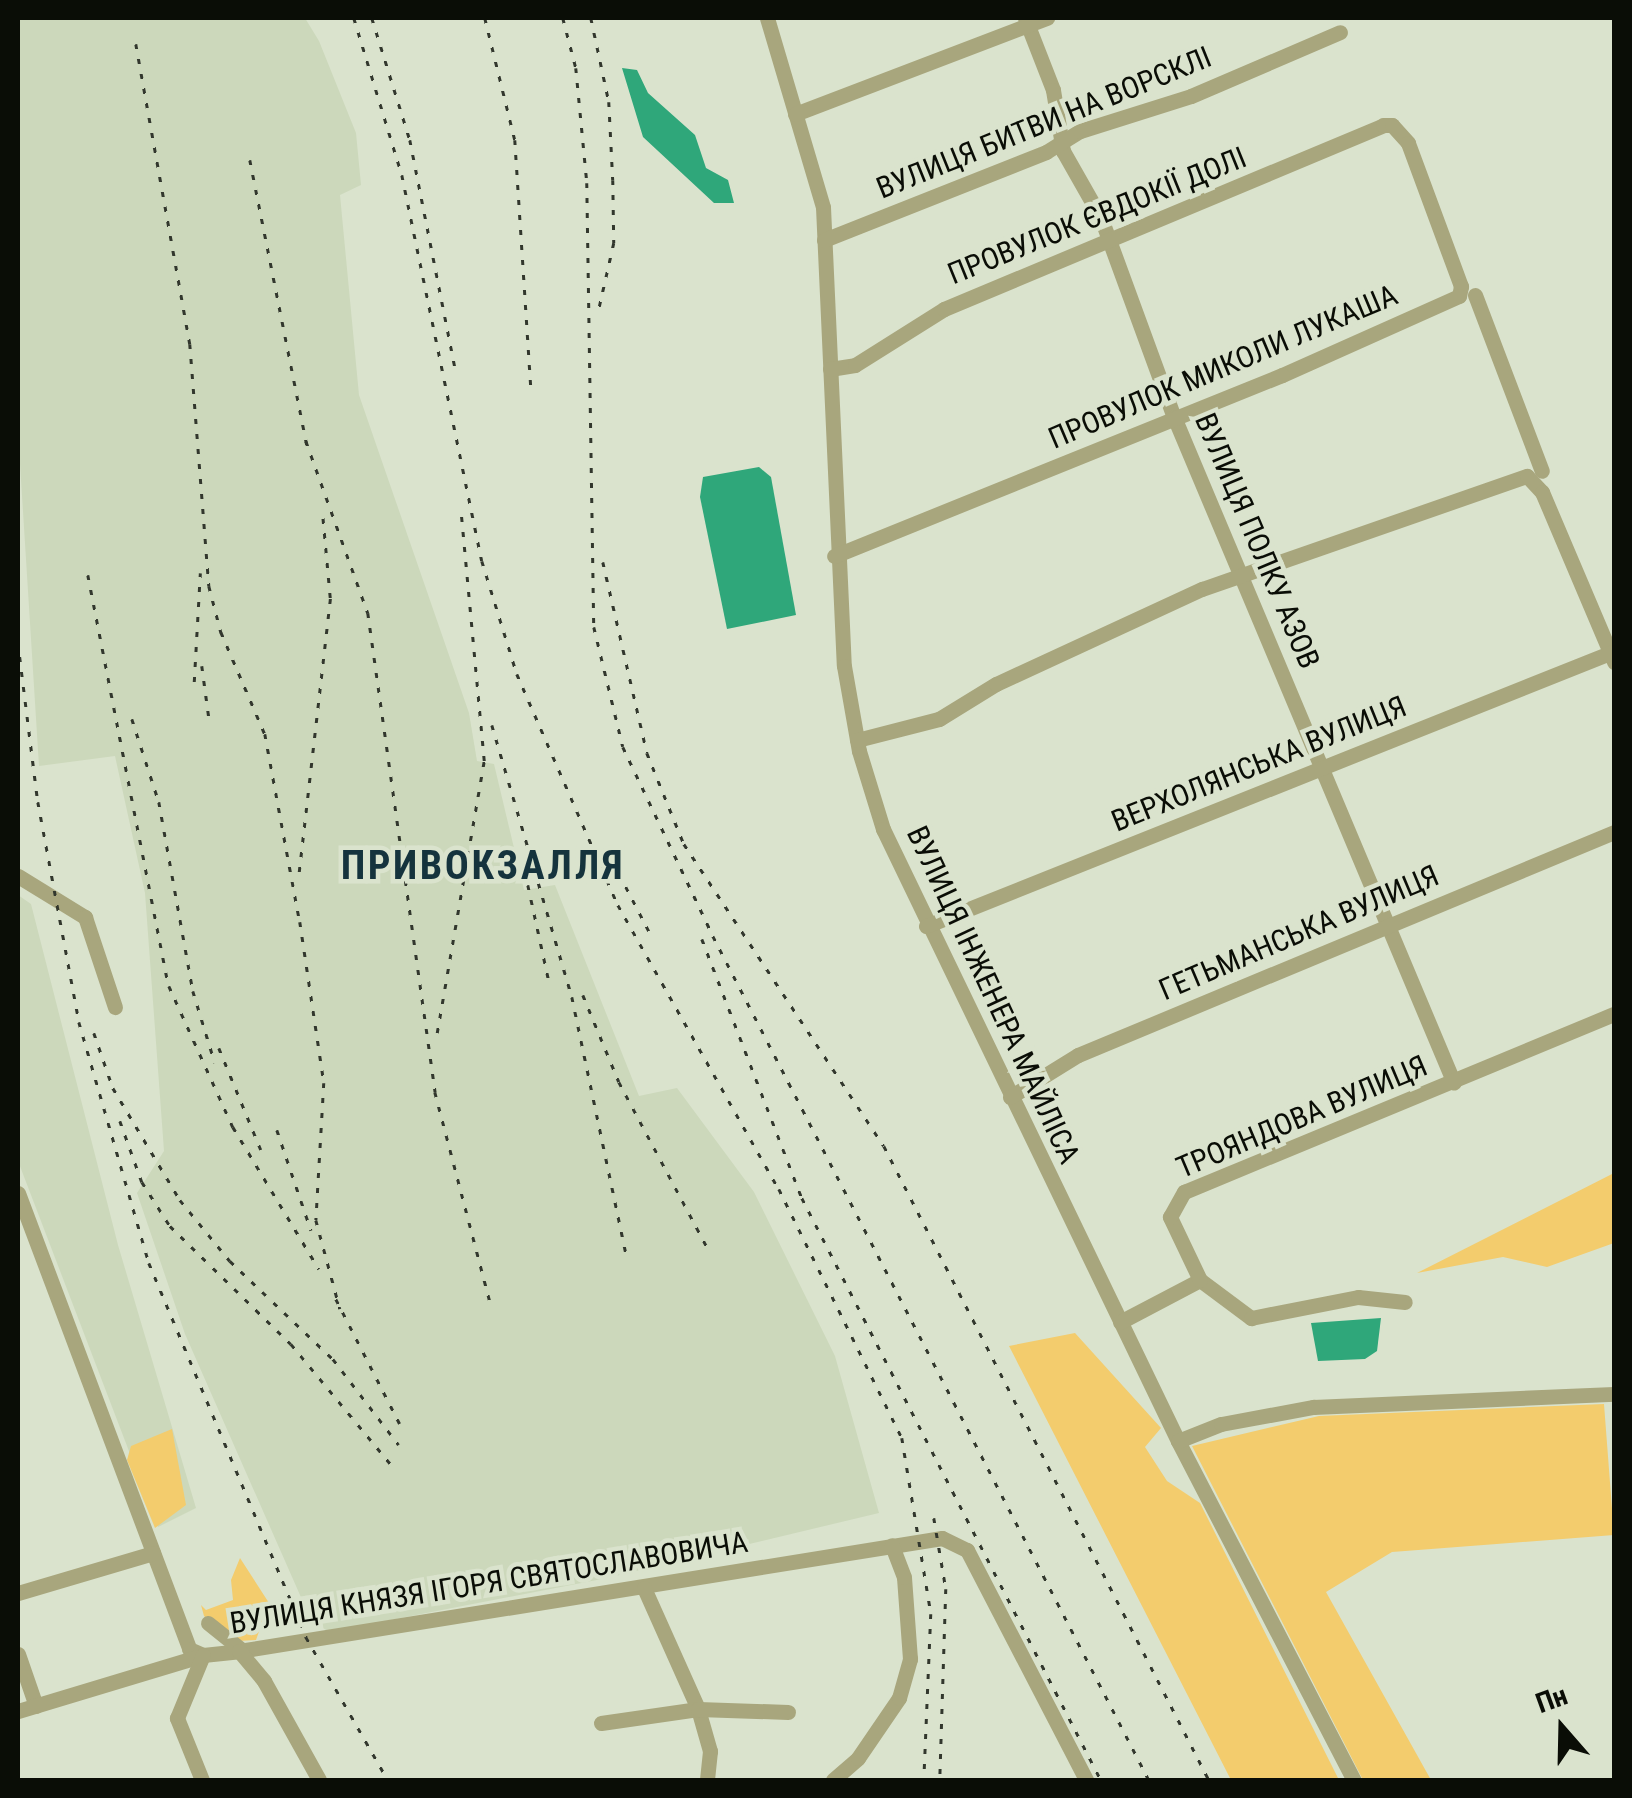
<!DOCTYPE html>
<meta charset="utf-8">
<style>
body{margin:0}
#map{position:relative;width:1632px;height:1798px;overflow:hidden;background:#dae3cd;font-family:"Roboto Condensed",sans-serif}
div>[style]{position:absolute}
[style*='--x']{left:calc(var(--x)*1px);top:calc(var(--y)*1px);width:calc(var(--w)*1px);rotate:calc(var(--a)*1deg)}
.built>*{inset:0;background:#ccd8bb}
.green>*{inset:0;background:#f3cc6d}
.water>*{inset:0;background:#2fa77a}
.minor>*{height:15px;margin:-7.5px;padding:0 7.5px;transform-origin:7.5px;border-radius:7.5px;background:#a8a67d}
.rail>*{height:2.5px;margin-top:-1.25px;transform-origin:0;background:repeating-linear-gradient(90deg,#32372d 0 5px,transparent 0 15px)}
span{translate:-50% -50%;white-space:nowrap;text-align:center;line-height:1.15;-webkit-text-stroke:9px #dae3cd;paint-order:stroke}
.street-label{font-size:30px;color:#0a0d06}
.district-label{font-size:40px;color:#15333d;font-weight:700;letter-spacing:2.5px}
.frame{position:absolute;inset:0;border:20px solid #0a0d06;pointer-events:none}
.north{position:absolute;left:1512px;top:1678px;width:100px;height:100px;-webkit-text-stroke:8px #dae3cd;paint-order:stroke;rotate:340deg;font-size:28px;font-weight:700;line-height:40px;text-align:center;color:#0a0d06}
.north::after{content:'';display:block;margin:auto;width:35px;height:45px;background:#0a0d06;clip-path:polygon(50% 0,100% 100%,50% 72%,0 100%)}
</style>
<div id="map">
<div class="built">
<div style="clip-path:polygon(18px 18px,305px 18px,319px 41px,356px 133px,361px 185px,340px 195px,359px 395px,469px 713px,477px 761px,494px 764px,524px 890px,555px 885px,639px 1096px,677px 1088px,754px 1192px,835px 1356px,879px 1513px,607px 1578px,329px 1632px,311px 1620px,185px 1334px,137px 1193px,164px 1151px,145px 893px,115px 756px,39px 766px,18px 432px)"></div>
<div style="clip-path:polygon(18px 895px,31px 904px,118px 1245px,196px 1508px,158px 1527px,18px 1161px)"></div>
</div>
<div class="green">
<div style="clip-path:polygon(1614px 1173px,1614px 1243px,1547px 1267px,1503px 1257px,1417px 1273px)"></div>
<div style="clip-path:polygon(1075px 1333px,1161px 1428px,1145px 1447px,1167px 1481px,1200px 1503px,1339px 1780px,1231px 1780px,1009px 1346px)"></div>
<div style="clip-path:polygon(1604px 1404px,1614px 1535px,1392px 1552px,1326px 1592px,1431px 1780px,1363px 1780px,1192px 1446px,1319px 1416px)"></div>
<div style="clip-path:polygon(172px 1429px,186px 1505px,155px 1528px,127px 1460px,131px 1446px)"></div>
<div style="clip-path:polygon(240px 1558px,269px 1603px,256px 1640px,238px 1641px,204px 1616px,201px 1605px,206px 1610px,233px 1600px,231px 1580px)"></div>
</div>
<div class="water">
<div style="clip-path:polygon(622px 68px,637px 70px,648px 93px,695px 135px,706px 168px,728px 180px,734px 203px,714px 203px,643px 137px)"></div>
<div style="clip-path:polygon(759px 467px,771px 477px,796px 615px,727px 629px,700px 497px,703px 477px)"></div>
<div style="clip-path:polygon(1381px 1318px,1377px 1351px,1365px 1359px,1318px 1361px,1311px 1323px)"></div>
</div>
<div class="minor">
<div style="--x:767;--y:18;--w:197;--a:73.5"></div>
<div style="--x:823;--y:207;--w:459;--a:87.4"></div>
<div style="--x:844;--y:666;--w:86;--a:80"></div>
<div style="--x:859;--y:751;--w:82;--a:72.9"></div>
<div style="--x:883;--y:829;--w:679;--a:64.26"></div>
<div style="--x:1178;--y:1441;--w:382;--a:62.6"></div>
<div style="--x:1025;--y:18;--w:77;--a:68.7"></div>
<div style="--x:1053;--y:90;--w:62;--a:80.7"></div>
<div style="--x:1063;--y:151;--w:77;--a:60.4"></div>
<div style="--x:1101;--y:218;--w:212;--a:69.9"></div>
<div style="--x:1174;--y:417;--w:722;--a:67.2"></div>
<div style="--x:795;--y:114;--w:270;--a:-20.9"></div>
<div style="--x:824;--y:240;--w:239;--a:-21.6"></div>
<div style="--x:1046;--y:152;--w:40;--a:-32"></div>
<div style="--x:1080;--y:131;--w:116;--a:-17.5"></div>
<div style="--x:1191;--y:96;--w:162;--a:-23.2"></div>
<div style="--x:1475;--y:295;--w:188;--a:69.2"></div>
<div style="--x:830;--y:369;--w:25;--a:-9"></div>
<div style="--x:855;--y:365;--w:105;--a:-32.2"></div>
<div style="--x:944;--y:309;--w:476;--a:-22.7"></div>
<div style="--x:1383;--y:125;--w:9;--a:0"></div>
<div style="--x:1392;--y:125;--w:24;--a:48"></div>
<div style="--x:1408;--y:143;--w:153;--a:69.7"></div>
<div style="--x:1461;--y:286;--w:10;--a:101"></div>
<div style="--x:1459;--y:296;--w:194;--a:155.9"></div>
<div style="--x:1282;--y:375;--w:483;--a:158"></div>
<div style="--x:857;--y:740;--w:85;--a:-14.4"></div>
<div style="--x:939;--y:719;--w:67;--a:-31.6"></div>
<div style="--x:996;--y:684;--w:227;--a:-24.8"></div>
<div style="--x:1202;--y:589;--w:344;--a:-19.2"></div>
<div style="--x:1527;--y:476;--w:22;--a:47"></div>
<div style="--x:1542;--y:492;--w:185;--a:67"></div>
<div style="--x:18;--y:876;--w:79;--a:31.5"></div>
<div style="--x:85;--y:917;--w:95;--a:71.6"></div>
<div style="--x:926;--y:926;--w:739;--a:-21.77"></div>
<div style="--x:1010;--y:1097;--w:80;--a:-31.7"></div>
<div style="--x:1078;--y:1055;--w:581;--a:-22.59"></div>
<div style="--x:18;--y:1193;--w:487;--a:69.4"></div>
<div style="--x:189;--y:1649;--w:15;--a:23"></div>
<div style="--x:203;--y:1655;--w:36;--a:-6"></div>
<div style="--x:239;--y:1651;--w:712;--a:-9.13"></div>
<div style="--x:942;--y:1538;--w:28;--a:26"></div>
<div style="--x:967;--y:1550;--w:259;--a:62.6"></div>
<div style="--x:1200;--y:1280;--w:64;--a:36.7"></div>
<div style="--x:1251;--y:1318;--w:109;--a:-11.1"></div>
<div style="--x:1358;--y:1297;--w:47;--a:6.1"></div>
<div style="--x:1120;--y:1322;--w:90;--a:-27.7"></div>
<div style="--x:1200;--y:1280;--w:70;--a:-115.5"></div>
<div style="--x:1170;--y:1217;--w:29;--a:-61"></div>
<div style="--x:1184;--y:1192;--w:465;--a:-22.5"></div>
<div style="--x:1178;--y:1441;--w:46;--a:-21.6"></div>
<div style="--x:1221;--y:1424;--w:94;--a:-10.5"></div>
<div style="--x:1313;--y:1407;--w:301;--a:-2.5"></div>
<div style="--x:644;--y:1588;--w:133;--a:65.9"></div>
<div style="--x:698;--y:1709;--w:44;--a:74.1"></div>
<div style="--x:710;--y:1751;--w:29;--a:96"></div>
<div style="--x:18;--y:1593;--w:141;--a:-16.5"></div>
<div style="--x:208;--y:1623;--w:43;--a:38.5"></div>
<div style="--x:239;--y:1651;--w:39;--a:50"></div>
<div style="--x:264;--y:1681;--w:113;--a:60.9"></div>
<div style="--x:18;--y:1654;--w:55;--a:70.9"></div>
<div style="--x:18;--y:1711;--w:193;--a:-16.8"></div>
<div style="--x:601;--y:1723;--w:98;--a:-8.2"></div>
<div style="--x:698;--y:1709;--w:90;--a:1.9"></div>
<div style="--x:202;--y:1780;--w:67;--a:-112"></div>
<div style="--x:177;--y:1718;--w:68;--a:-67.6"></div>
<div style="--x:833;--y:1780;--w:33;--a:-41"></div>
<div style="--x:858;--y:1758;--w:73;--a:-55.7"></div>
<div style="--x:899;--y:1698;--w:41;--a:-74.2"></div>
<div style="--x:910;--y:1659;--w:82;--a:-94.2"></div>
<div style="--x:904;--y:1577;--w:34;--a:-111"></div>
</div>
<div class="rail">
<div style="--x:354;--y:18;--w:164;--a:73"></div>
<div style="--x:402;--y:175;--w:394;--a:78.3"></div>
<div style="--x:482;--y:561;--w:118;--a:72.8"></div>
<div style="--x:517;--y:674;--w:252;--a:66.4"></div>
<div style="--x:618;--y:905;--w:326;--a:60.5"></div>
<div style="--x:779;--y:1189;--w:278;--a:63.7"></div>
<div style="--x:902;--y:1438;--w:178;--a:80.6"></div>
<div style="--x:931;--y:1614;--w:166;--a:92.4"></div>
<div style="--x:372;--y:18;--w:128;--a:72.7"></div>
<div style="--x:410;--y:140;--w:237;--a:78.8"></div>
<div style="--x:485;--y:18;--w:126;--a:76.2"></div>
<div style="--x:515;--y:140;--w:248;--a:86.3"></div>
<div style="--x:563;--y:18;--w:52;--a:75.4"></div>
<div style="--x:576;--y:68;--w:116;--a:84.5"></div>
<div style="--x:587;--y:183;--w:444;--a:89.1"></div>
<div style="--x:594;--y:627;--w:123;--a:76.4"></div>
<div style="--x:623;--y:747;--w:209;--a:64.5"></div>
<div style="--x:713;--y:936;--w:950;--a:62.68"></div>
<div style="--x:591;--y:18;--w:86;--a:77.9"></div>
<div style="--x:609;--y:102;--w:78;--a:87.1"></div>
<div style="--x:613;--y:180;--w:63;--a:89.1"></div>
<div style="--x:614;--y:243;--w:68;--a:102.8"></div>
<div style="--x:136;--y:44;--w:305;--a:79.8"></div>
<div style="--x:190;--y:344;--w:243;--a:85.5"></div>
<div style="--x:209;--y:586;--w:48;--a:75.4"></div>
<div style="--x:221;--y:632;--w:111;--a:66.7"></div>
<div style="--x:265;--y:734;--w:191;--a:79.5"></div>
<div style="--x:300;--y:922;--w:163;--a:81.5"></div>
<div style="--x:324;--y:1083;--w:137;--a:93.3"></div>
<div style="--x:316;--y:1220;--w:92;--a:74.9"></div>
<div style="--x:250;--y:160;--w:297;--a:78.7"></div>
<div style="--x:306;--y:441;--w:183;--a:70.2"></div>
<div style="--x:368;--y:613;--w:484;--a:82"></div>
<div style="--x:435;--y:1092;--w:217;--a:75.3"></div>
<div style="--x:603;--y:562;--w:196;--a:77"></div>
<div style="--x:647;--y:753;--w:98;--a:67.9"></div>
<div style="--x:684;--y:844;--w:362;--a:56.5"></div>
<div style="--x:884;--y:1146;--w:712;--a:62.86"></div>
<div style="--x:88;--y:575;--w:419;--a:78.9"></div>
<div style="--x:169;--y:986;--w:155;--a:65.6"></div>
<div style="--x:233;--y:1127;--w:166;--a:58.8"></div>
<div style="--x:18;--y:642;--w:161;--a:82.9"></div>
<div style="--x:38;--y:802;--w:224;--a:79.4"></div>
<div style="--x:79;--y:1022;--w:251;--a:73.8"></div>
<div style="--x:149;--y:1263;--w:406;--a:67.2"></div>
<div style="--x:306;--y:1637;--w:165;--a:60.2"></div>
<div style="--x:202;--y:666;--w:52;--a:82.3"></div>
<div style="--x:194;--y:682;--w:109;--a:-86.8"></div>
<div style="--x:132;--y:719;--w:87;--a:72"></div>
<div style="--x:159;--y:802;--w:192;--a:79.8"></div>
<div style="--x:193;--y:991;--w:75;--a:73"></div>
<div style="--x:492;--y:725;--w:284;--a:73.6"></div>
<div style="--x:572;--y:997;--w:262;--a:78.1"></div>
<div style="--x:612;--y:860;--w:80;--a:62.5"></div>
<div style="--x:299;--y:872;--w:276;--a:-83.5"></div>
<div style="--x:330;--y:598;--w:88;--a:-95.2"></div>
<div style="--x:528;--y:885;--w:103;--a:77.7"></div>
<div style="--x:702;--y:939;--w:278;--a:68.9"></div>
<div style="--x:802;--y:1198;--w:654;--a:62.81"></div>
<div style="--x:583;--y:995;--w:94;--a:67.5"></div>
<div style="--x:619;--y:1082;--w:189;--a:61.9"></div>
<div style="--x:94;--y:1033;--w:58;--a:70.9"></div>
<div style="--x:113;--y:1088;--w:131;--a:59.1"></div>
<div style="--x:180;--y:1200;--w:79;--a:50.7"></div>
<div style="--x:230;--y:1261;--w:142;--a:43.6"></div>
<div style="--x:333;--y:1359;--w:108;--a:52.5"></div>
<div style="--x:437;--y:1033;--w:276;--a:-80.2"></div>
<div style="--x:484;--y:761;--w:248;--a:-95.3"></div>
<div style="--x:219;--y:1048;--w:110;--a:67.6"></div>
<div style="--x:120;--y:1121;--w:65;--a:70.2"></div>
<div style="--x:142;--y:1182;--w:52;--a:57.5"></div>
<div style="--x:170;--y:1226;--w:169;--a:44.3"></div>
<div style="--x:291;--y:1344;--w:160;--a:50.3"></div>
<div style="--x:277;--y:1130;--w:106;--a:71.2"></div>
<div style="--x:336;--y:1299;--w:140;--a:62.9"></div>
<div style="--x:934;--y:1518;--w:72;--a:80.4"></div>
<div style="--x:946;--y:1589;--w:191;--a:91.8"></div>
</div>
<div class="street-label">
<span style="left:1044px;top:123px;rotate:-22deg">ВУЛИЦЯ БИТВИ НА ВОРСКЛІ</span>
<span style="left:1097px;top:216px;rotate:-22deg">ПРОВУЛОК ЄВДОКІЇ ДОЛІ</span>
<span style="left:1223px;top:367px;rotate:-23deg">ПРОВУЛОК МИКОЛИ ЛУКАША</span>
<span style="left:1257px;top:541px;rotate:67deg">ВУЛИЦЯ ПОЛКУ АЗОВ</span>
<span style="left:1259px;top:764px;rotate:-22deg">ВЕРХОЛЯНСЬКА ВУЛИЦЯ</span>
<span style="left:1299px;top:933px;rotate:-23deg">ГЕТЬМАНСЬКА ВУЛИЦЯ</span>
<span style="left:993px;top:995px;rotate:65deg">ВУЛИЦЯ ІНЖЕНЕРА МАЙЛІСА</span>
<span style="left:1302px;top:1117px;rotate:-23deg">ТРОЯНДОВА ВУЛИЦЯ</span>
<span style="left:489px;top:1583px;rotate:-9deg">ВУЛИЦЯ КНЯЗЯ ІГОРЯ СВЯТОСЛАВОВИЧА</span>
</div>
<div class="district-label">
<span style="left:483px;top:866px">ПРИВОКЗАЛЛЯ</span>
</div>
<div class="frame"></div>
<div class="north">Пн</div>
</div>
